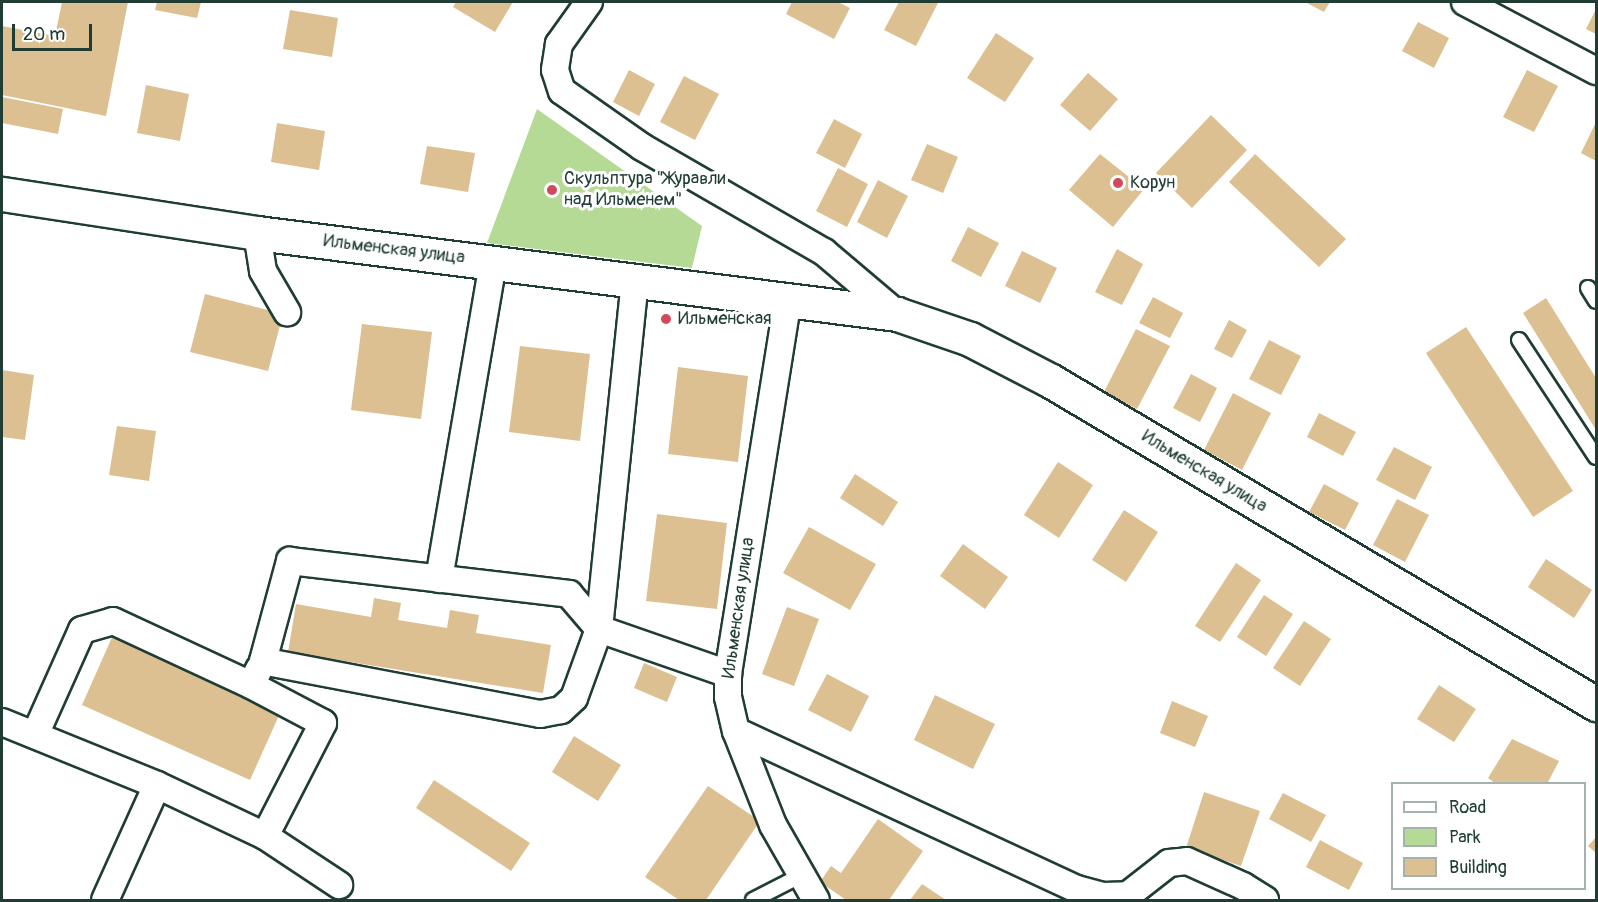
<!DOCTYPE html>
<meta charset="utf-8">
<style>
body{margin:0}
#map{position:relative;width:1598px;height:902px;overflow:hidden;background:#fff;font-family:Pangolin,sans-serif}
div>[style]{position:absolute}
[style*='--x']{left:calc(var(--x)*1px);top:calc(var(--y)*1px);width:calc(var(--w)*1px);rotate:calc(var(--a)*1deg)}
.green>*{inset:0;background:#b5da95}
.building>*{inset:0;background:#dcc091}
.roads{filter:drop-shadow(2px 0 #1f3d34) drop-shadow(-2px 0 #1f3d34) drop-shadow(0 2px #1f3d34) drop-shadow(0 -2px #1f3d34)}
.service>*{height:14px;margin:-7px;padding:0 7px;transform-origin:7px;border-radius:7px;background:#fff}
.minor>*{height:26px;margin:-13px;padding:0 13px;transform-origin:13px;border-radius:13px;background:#fff}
.secondary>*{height:33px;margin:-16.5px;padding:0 16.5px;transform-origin:16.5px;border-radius:16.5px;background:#fff}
.dots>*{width:16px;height:16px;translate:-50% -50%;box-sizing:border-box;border:3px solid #fff;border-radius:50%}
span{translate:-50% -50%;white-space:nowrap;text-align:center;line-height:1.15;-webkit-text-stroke:6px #fff;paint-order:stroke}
.poi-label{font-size:18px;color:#1f3d34}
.left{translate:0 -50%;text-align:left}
.street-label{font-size:18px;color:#1f3d34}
.frame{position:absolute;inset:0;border:3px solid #1f3d34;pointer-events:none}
.legend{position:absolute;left:1391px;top:782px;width:195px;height:108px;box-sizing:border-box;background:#fff;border:2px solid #a5b1ae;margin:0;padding:8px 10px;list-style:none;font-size:18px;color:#1f3d34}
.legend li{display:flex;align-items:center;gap:12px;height:30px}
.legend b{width:30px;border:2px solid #a5b1ae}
.scale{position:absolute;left:12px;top:24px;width:80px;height:27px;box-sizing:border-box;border:3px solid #1f3d34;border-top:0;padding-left:8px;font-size:18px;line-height:21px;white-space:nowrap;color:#1f3d34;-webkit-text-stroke:4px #fff;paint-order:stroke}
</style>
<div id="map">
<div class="green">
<div style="clip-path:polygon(537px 109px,702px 226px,692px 268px,487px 243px)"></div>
</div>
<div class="building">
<div style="clip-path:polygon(62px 2px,128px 2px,106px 116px,2px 95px,2px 26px,55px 36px)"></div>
<div style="clip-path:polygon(157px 2px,201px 2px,197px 18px,155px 10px)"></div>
<div style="clip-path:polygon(456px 2px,513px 2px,495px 32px,453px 7px)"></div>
<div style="clip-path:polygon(792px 2px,838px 2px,850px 8px,834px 39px,786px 14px)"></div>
<div style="clip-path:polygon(899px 2px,938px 3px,916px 46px,884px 30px)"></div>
<div style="clip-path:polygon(1305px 2px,1330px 2px,1324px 12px)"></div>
<div style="clip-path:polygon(1596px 9px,1596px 34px,1586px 29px)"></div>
<div style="clip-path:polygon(290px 10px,338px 18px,332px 57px,283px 49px)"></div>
<div style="clip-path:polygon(1418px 22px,1449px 38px,1434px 68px,1402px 51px)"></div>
<div style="clip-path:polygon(996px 33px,1034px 58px,1005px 102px,967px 78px)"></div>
<div style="clip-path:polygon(629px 70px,655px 84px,639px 116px,613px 102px)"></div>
<div style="clip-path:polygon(1527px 70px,1558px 86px,1534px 132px,1503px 117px)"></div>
<div style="clip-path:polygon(1088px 73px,1118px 99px,1090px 131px,1060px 105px)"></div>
<div style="clip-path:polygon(684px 76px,719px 94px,695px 140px,660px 122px)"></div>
<div style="clip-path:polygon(146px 85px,189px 94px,180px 141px,137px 133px)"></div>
<div style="clip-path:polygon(2px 97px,63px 109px,58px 134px,2px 123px)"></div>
<div style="clip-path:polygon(1211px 115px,1247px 150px,1192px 208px,1156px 173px)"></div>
<div style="clip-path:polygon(834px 119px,862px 134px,845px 168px,816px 153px)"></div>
<div style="clip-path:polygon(1596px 122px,1596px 161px,1581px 153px)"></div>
<div style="clip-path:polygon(277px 123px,325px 131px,319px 170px,271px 162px)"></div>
<div style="clip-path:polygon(927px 144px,958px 157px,943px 193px,911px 180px)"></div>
<div style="clip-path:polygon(427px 146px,475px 153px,468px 192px,420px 184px)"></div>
<div style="clip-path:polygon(1100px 154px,1144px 189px,1113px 227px,1069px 190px)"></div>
<div style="clip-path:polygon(1255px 154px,1346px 239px,1319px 267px,1229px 182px)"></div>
<div style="clip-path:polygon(838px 168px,868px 184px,847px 227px,816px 211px)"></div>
<div style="clip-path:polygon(878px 180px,908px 196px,887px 238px,857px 222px)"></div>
<div style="clip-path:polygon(968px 227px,999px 243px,981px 277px,951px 261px)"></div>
<div style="clip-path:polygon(1117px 249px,1143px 264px,1122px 305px,1095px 292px)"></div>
<div style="clip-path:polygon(1022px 251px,1057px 268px,1040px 303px,1005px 286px)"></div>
<div style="clip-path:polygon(205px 294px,283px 314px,268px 371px,190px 352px)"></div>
<div style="clip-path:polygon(1153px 297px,1183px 313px,1170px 338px,1139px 323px)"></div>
<div style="clip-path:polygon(1546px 298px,1596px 378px,1596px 430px,1523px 313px)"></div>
<div style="clip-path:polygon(1229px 320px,1247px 330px,1232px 358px,1214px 349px)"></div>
<div style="clip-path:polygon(362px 324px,432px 332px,421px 419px,351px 410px)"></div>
<div style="clip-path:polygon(1466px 327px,1573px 491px,1533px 517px,1426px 353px)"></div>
<div style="clip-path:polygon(1136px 329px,1170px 346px,1137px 409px,1104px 392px)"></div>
<div style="clip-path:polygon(1269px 340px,1301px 356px,1281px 395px,1249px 379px)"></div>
<div style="clip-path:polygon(520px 346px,590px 354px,580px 441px,509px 432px)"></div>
<div style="clip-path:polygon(678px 367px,748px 376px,738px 462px,668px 454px)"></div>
<div style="clip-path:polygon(2px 370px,34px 375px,25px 440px,2px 437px)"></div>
<div style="clip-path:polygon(1191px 374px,1217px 388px,1200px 422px,1173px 408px)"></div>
<div style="clip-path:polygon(1233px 393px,1271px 413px,1242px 470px,1204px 450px)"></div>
<div style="clip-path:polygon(1319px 413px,1356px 432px,1343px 456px,1307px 437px)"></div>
<div style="clip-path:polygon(117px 426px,156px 431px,149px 481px,109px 475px)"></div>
<div style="clip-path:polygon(1394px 447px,1432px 467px,1415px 500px,1376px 480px)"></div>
<div style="clip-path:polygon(1058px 462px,1093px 485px,1059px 538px,1024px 515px)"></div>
<div style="clip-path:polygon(855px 474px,898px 502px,883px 526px,840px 498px)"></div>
<div style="clip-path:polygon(1324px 484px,1359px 503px,1345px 530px,1309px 512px)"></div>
<div style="clip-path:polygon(1397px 499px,1429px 515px,1405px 562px,1373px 545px)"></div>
<div style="clip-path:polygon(1124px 510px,1158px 532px,1126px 582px,1092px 560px)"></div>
<div style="clip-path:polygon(657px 514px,727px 523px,717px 609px,646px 601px)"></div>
<div style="clip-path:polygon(809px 527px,876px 564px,850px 610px,783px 573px)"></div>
<div style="clip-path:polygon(963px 544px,1008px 577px,985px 609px,940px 576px)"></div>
<div style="clip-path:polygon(1546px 559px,1592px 590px,1574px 618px,1528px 587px)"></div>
<div style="clip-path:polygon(1236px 563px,1261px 580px,1220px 642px,1195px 626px)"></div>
<div style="clip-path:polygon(1264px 595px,1293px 614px,1266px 656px,1237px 637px)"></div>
<div style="clip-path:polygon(374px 598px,401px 603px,398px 620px,447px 628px,450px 610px,479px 615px,476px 633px,551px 645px,543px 693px,288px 652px,296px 604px,371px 617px)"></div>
<div style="clip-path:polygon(787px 607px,819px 619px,794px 686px,762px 674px)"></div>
<div style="clip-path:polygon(1304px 621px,1331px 639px,1300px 686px,1273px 668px)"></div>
<div style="clip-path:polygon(113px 635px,281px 711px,250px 780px,82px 705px)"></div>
<div style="clip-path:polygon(644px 663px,677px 677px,667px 702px,634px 688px)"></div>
<div style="clip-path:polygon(827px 674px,869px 696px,851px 732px,808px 710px)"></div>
<div style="clip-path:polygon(1439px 685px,1476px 709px,1454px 742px,1417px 719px)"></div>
<div style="clip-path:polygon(935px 695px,995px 724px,973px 769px,914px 740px)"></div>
<div style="clip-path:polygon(1172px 701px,1208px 716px,1195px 747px,1160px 733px)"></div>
<div style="clip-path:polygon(574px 736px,621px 765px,598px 801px,552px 772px)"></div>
<div style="clip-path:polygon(1512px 739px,1559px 761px,1547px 784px,1496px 784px,1488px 778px)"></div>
<div style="clip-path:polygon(434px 780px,530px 843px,511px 871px,416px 808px)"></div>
<div style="clip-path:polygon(708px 786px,760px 821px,706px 900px,679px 900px,645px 877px)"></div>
<div style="clip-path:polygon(1204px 792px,1260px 811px,1241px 866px,1186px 848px)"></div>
<div style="clip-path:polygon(1283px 793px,1326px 815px,1311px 842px,1269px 819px)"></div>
<div style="clip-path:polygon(878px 819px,923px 851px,889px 900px,846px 900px,820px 882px,831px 866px,841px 873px)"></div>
<div style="clip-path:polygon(1596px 837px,1596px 853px,1588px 846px)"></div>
<div style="clip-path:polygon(1320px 840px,1363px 863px,1349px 890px,1306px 867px)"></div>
<div style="clip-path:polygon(922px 884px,946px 900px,910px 900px)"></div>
</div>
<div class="roads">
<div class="service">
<div style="--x:1588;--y:288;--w:15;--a:58"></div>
<div style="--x:1519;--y:340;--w:140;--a:56.7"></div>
<div style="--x:753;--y:900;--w:55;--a:-27"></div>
</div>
<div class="minor">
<div style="--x:589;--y:2;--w:52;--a:125.5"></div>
<div style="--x:559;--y:44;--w:26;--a:99"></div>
<div style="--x:555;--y:70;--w:22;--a:72"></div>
<div style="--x:562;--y:91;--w:98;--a:35"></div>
<div style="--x:642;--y:147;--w:210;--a:30"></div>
<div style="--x:824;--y:252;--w:96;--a:40.3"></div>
<div style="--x:1465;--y:2;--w:148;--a:27.8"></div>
<div style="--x:257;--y:233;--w:38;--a:81"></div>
<div style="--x:263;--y:271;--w:48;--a:59.7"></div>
<div style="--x:635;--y:280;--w:351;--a:95.9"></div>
<div style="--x:599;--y:629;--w:73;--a:109.9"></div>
<div style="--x:574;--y:698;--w:18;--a:137"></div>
<div style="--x:561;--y:710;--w:21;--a:169"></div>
<div style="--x:540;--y:714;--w:282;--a:-169.2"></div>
<div style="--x:263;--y:661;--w:104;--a:-74.9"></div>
<div style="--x:290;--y:561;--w:281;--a:6.7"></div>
<div style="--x:569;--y:594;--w:46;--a:49.4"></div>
<div style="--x:599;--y:629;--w:137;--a:19.2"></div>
<div style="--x:788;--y:299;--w:380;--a:99.1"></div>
<div style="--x:728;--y:674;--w:23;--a:90"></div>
<div style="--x:728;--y:697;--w:35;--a:77"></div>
<div style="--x:736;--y:731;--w:101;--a:68.5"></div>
<div style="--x:773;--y:825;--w:86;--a:60.2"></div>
<div style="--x:439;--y:579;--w:322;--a:-80.3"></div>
<div style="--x:2;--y:722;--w:167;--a:22.1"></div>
<div style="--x:157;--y:785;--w:126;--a:114.3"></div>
<div style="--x:736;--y:731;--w:376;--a:24.9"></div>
<div style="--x:1077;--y:889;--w:27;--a:15"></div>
<div style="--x:1103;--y:896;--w:25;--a:-2"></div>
<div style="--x:1128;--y:895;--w:52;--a:-38"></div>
<div style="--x:1169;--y:863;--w:18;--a:-6"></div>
<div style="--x:1187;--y:861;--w:61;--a:24.1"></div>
<div style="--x:1243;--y:886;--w:26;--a:32"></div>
<div style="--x:35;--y:735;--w:115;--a:-65.9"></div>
<div style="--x:82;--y:630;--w:32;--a:-16"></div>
<div style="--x:113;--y:621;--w:152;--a:24.9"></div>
<div style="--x:251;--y:685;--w:18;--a:-63"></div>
<div style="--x:157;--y:785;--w:119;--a:25.3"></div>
<div style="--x:265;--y:836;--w:127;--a:-62.8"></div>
<div style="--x:323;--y:723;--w:81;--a:-152.2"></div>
<div style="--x:265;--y:836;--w:89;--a:33.5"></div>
</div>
<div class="secondary">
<div style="--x:2;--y:194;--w:258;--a:8.7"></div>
<div style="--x:257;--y:233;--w:645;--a:7.21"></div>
<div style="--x:897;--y:314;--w:77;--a:18.9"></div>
<div style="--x:970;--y:339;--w:91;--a:27.4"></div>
<div style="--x:1051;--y:381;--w:634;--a:30.65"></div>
</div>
</div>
<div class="dots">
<div style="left:1118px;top:183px;background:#d1495b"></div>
<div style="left:552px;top:190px;background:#d1495b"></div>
<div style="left:666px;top:319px;background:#d1495b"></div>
</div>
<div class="poi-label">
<span class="left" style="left:564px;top:190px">Скульптура "Журавли<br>над Ильменем"</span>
<span class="left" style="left:1130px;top:183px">Корун</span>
<span class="left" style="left:678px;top:319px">Ильменская</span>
</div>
<div class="street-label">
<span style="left:394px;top:250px;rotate:7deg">Ильменская улица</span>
<span style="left:1204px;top:472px;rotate:31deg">Ильменская улица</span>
<span style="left:739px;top:608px;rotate:-82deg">Ильменская улица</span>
</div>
<div class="frame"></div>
<ul class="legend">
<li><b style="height:8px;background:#fff"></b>Road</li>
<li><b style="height:16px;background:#b5da95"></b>Park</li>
<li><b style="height:16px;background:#dcc091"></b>Building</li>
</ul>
<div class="scale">20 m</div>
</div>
